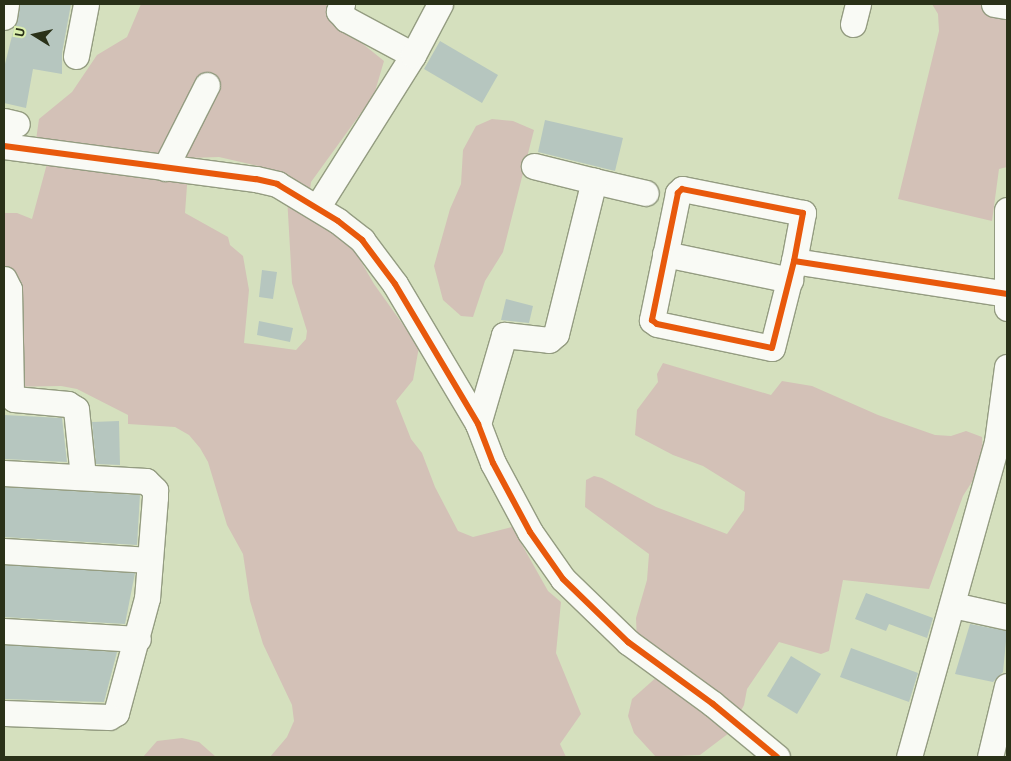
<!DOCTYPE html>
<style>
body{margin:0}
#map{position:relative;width:1011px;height:761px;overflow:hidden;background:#d5e0be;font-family:"Alegreya Sans",sans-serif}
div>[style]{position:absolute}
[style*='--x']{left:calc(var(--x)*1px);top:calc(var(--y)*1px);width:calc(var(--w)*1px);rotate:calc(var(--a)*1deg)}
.green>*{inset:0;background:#d3c1b7}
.building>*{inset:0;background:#b6c6bf}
.roads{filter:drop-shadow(1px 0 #949c81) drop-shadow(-1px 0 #949c81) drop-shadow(0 1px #949c81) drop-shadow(0 -1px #949c81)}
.minor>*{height:25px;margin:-12.5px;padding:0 12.5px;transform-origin:12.5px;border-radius:12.5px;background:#f9faf5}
.cycleway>*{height:6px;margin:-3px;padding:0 3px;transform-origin:3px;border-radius:3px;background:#e8590c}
span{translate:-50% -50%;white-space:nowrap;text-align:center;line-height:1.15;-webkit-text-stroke:4px #dbefaf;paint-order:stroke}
.frame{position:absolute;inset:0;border:5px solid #2a3118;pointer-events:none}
.north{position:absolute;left:10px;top:10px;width:50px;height:50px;-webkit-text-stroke:4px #dbefaf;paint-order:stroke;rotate:280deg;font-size:14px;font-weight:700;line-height:20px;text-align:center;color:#2a3118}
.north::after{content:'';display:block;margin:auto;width:18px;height:22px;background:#2a3118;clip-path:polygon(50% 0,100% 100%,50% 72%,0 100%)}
</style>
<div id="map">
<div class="green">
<div style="clip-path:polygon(evenodd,141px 4px,332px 4px,347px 31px,384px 61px,374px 95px,311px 182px,308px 207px,348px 239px,374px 284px,419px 347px,413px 380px,396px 401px,411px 439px,422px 453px,435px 487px,458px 531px,473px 537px,512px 527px,548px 591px,561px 602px,556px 653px,581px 714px,560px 744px,566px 757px,270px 757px,287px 737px,294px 721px,292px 705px,263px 644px,250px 601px,243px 554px,227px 525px,208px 462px,200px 448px,189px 435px,175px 427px,128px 424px,128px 415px,77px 389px,61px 386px,4px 387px,4px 213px,17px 213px,32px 219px,48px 160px,36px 140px,39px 119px,72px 92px,97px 55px,127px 37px,141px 4px,219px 157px,258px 166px,286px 179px,292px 283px,307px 331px,306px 339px,296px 350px,244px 343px,249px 290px,243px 256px,230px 245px,228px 237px,185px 213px,189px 158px,219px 157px)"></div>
<div style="clip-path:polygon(932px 4px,1007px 4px,1007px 167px,999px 169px,992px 221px,898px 199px,939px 31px,938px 14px)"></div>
<div style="clip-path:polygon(492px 119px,513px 121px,534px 130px,503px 252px,485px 281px,473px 317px,461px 316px,443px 300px,434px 266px,450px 209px,461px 184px,463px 150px,476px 126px)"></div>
<div style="clip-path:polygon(663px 363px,771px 395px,782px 381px,812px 386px,878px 415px,935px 435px,951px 436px,966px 431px,982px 437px,983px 453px,980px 469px,963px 496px,929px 589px,843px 580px,829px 651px,821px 654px,779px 642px,747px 689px,744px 705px,729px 733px,700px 755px,656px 757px,634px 733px,628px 716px,632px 699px,659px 675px,637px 642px,636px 618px,647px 580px,649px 554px,585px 507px,586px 480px,594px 476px,602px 478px,656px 507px,727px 534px,744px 510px,745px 492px,703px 466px,673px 455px,635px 435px,637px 410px,658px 382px,657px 374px)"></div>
<div style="clip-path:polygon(182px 738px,199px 742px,216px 757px,143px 757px,157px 741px)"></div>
</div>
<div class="building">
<div style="clip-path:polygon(20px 4px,71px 4px,62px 53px,62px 74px,33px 69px,26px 108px,4px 103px,4px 68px)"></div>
<div style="clip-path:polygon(440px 41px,498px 75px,482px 103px,424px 69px)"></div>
<div style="clip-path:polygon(545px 120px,623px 138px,615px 171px,538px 152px)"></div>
<div style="clip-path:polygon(262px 270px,277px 272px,273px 299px,259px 297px)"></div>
<div style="clip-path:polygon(506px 299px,533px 306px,529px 323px,501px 320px)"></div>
<div style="clip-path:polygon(259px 321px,293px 328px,290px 342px,257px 335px)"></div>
<div style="clip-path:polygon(4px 415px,62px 418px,67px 462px,4px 459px)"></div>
<div style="clip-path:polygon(119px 421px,120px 465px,96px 464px,92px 422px)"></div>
<div style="clip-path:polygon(4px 487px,140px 495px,137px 545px,4px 537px)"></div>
<div style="clip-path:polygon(4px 565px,135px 573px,125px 624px,4px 617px)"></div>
<div style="clip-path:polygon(866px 593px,933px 618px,927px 638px,889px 624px,886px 631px,855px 619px)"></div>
<div style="clip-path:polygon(970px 624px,1007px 631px,1003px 672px,993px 682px,955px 674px)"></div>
<div style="clip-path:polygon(4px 645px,117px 652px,104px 702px,4px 699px)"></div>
<div style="clip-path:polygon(851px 648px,918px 673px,909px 702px,840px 677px)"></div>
<div style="clip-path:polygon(791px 656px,821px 674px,797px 714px,767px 696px)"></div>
</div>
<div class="roads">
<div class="minor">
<div style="--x:342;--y:4;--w:8;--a:113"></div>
<div style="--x:339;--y:11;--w:11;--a:49"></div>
<div style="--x:346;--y:19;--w:76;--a:28.2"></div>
<div style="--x:994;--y:4;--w:13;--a:9"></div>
<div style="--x:4;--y:17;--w:13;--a:-81"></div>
<div style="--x:853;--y:24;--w:21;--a:-76"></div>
<div style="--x:76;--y:56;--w:53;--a:-79.1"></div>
<div style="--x:4;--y:121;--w:13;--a:13"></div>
<div style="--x:4;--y:146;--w:254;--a:7.5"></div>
<div style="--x:256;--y:179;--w:22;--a:13"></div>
<div style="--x:277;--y:184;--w:71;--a:31.2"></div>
<div style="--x:338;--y:221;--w:31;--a:38"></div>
<div style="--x:362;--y:240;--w:55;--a:53.1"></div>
<div style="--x:395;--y:284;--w:163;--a:59.3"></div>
<div style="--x:478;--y:424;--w:42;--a:69"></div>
<div style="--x:493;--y:463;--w:78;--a:61.8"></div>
<div style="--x:530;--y:532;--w:57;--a:54.9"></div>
<div style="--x:563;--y:579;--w:91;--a:44.1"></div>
<div style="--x:628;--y:642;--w:105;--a:36.1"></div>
<div style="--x:713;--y:704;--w:83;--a:39.6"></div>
<div style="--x:165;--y:168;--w:93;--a:-63.2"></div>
<div style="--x:594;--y:181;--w:53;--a:13"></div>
<div style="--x:318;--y:206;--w:178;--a:-57.8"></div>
<div style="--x:413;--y:55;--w:58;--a:-62.1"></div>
<div style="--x:1007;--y:210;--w:98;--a:90"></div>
<div style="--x:665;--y:254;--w:128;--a:11.7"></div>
<div style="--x:794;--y:261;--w:49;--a:-79.4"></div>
<div style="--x:803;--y:213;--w:123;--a:-168.8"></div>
<div style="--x:682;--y:189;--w:6;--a:135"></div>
<div style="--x:678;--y:193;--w:130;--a:101.6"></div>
<div style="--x:652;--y:320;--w:6;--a:39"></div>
<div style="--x:657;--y:324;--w:117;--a:11.8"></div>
<div style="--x:772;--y:348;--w:90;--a:-75.8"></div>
<div style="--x:794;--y:261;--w:216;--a:8.8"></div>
<div style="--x:4;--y:279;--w:11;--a:63"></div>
<div style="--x:9;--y:289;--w:107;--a:88.9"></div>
<div style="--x:11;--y:396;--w:4;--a:45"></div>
<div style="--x:14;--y:399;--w:54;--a:5.3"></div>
<div style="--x:68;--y:404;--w:9;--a:32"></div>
<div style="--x:76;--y:409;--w:68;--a:84.1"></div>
<div style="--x:478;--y:424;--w:93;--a:-73.7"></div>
<div style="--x:504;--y:335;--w:45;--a:6.3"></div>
<div style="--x:549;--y:340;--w:9;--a:-41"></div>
<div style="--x:556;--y:334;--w:158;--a:-76.1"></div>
<div style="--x:594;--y:181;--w:62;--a:-166"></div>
<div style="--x:4;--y:473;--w:142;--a:3.2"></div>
<div style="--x:146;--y:481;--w:13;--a:45"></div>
<div style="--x:155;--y:490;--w:7;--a:90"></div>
<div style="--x:155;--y:497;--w:101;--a:94.5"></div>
<div style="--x:147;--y:598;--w:119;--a:105.1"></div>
<div style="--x:116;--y:713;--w:8;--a:150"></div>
<div style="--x:109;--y:717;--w:105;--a:-177.8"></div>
<div style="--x:4;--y:551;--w:146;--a:3.5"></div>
<div style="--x:953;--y:605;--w:55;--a:12.5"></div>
<div style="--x:4;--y:631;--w:134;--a:3.4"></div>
<div style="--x:909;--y:757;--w:327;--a:-74.4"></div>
<div style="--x:997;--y:442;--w:76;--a:-82.4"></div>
<div style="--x:990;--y:757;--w:73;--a:-76.5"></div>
</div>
</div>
<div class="cycleway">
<div style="--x:4;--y:146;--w:254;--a:7.5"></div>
<div style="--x:256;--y:179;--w:22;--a:13"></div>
<div style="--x:277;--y:184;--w:71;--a:31.2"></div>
<div style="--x:338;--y:221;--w:31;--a:38"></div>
<div style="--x:362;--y:240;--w:55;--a:53.1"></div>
<div style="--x:395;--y:284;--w:163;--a:59.3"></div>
<div style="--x:478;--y:424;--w:42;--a:69"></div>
<div style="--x:493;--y:463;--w:78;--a:61.8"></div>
<div style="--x:530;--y:532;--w:57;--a:54.9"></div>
<div style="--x:563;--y:579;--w:91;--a:44.1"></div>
<div style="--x:628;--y:642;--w:105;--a:36.1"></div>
<div style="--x:713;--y:704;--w:83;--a:39.6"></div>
<div style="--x:794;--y:261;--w:49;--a:-79.4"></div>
<div style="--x:803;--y:213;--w:123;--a:-168.8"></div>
<div style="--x:682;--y:189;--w:6;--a:135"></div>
<div style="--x:678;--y:193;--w:130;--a:101.6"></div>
<div style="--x:652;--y:320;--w:6;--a:39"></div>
<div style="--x:657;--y:324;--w:117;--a:11.8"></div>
<div style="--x:772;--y:348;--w:90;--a:-75.8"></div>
<div style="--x:794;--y:261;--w:216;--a:8.8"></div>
</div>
<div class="frame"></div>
<div class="north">U</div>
</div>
